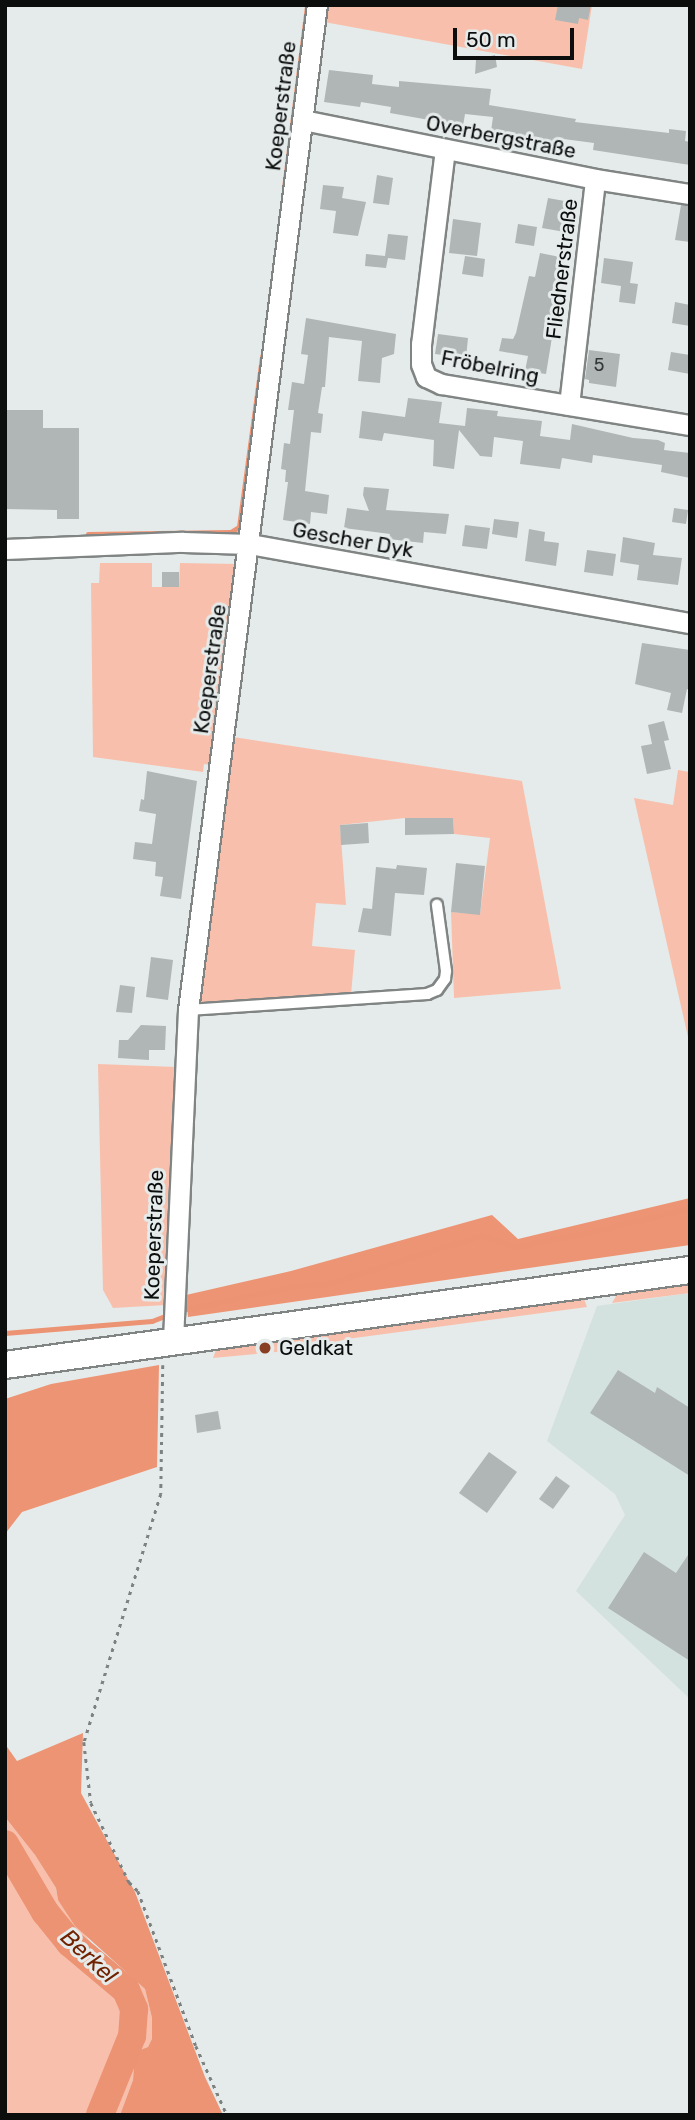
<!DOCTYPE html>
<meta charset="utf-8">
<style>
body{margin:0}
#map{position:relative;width:695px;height:2120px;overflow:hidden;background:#e5ebea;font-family:Rubik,sans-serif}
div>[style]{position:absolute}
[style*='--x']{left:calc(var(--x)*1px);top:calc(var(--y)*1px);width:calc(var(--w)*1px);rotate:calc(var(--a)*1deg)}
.built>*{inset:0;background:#d3e2de}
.green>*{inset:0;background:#f8c0ac}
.forest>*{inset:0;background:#ed9474}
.stream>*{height:4.5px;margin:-2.25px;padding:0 2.25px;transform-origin:2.25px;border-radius:2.25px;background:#ec9373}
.river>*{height:28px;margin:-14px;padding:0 14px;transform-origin:14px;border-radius:14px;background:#ec9373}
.building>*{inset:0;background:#b0b6b5}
.path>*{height:2.5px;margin-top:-1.25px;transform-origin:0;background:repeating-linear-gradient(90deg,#7d8281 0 3.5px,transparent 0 8.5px)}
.roads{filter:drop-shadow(2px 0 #808584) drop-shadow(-2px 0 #808584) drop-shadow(0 2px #808584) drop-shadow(0 -2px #808584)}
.lane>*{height:10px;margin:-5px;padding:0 5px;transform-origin:5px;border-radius:5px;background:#fff}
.street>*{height:19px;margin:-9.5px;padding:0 9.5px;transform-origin:9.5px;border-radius:9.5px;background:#fff}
.secondary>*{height:26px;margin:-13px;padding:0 13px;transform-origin:13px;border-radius:13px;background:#fff}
.dots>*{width:19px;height:19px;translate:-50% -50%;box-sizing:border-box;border:4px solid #e5ebea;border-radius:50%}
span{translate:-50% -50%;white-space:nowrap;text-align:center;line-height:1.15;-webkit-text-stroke:6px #e5ebea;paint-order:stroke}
.number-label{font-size:18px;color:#353838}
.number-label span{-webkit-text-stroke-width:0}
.street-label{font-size:21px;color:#0c0e0e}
.poi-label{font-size:21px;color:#0c0e0e}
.left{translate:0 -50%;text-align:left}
.water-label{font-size:23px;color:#712200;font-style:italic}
.frame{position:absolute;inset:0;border:7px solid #0c0e0e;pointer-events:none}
.scale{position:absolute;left:453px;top:28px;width:121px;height:32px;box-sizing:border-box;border:4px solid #0c0e0e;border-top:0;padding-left:9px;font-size:21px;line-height:24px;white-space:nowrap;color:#0c0e0e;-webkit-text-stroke:5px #e5ebea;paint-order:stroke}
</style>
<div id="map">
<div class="built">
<div style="clip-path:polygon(690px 1293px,690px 1699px,576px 1591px,625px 1515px,615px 1494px,547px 1441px,597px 1306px)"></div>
</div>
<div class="green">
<div style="clip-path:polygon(326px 5px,592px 5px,582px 69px,324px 22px)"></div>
<div style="clip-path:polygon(100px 563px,152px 563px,152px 587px,179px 587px,180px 563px,238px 564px,211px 765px,204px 764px,203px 772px,93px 757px,91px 583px,99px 583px)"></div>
<div style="clip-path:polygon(233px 737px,522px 781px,561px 989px,454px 998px,451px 912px,480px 914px,490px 838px,454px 834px,453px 818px,405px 818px,340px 825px,346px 905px,316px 903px,312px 946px,355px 950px,351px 995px,198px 1003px)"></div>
<div style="clip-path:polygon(678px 770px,690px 772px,690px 1046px,634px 798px,673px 805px)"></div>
<div style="clip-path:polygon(98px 1064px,176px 1067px,166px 1305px,113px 1308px,103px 1290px)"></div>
<div style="clip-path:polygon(690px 1281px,690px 1293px,612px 1303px,619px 1291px)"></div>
<div style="clip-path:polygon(583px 1296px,587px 1307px,347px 1339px,308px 1349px,213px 1358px,217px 1347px)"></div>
<div style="clip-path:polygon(5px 1817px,35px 1855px,56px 1888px,58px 1900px,92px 1944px,145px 1989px,152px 2018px,153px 2039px,148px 2047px,135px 2053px,133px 2080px,120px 2115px,108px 2115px,108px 2109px,137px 2038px,139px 2009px,133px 1991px,118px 1974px,72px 1938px,51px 1909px,33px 1873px,5px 1833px)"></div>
<div style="clip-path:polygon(5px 1854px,40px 1915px,63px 1946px,122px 1996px,127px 2012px,126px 2035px,103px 2086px,95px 2115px,5px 2115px)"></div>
</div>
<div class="forest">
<div style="clip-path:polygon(690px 1198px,690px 1245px,188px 1317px,186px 1295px,291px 1271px,492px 1215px,518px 1239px)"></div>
<div style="clip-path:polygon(159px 1365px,157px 1467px,22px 1512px,5px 1534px,5px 1399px,51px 1384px)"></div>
<div style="clip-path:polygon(83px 1733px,81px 1793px,135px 1892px,205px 2077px,223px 2115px,120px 2115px,133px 2080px,135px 2052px,148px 2047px,152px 2039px,152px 2018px,145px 1989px,75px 1926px,58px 1900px,56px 1888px,35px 1855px,5px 1817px,5px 1744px,17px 1761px)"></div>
</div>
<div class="stream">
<div style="--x:284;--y:188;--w:184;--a:-82.8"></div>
<div style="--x:88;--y:534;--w:143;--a:-0.8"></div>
<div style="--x:231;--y:532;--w:9;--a:-32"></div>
<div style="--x:239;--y:527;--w:172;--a:-82.3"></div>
<div style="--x:47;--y:557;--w:17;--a:0"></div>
<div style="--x:187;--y:1309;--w:111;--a:-11.9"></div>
<div style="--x:296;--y:1286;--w:30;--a:-4"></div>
<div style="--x:326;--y:1284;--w:164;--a:-17.3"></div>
<div style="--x:483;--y:1235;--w:34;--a:21"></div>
<div style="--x:515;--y:1247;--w:77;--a:-11.2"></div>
<div style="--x:591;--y:1232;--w:102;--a:-13.6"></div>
<div style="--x:5;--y:1333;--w:147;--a:-4.7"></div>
<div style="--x:152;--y:1321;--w:14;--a:-21"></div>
</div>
<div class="river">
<div style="--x:5;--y:1844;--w:79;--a:59.5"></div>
<div style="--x:45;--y:1912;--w:40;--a:51"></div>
<div style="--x:70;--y:1943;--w:73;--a:40"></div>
<div style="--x:126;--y:1990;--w:21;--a:67"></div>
<div style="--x:134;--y:2009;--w:27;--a:94"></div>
<div style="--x:132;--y:2036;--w:85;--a:112.1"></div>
</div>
<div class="building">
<div style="clip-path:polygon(558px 5px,591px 5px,588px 20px,579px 18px,578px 24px,555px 20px)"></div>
<div style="clip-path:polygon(495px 55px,497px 67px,475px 74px,476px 60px)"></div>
<div style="clip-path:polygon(329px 70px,373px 75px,372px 84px,399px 87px,399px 81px,491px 89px,489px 105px,576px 119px,575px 122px,669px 133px,669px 129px,686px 131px,685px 141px,690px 142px,690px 165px,593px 150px,594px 143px,556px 138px,556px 142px,491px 131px,493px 117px,465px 114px,463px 126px,390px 113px,391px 107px,361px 102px,360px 107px,324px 102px)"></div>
<div style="clip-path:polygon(377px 175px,393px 178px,389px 205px,373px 203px)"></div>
<div style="clip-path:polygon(323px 185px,344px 187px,342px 198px,366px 202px,358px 236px,333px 233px,336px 211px,320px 209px)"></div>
<div style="clip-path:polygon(548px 198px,570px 202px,565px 232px,542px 228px)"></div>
<div style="clip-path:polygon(681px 205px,690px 206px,690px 242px,675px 240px)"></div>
<div style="clip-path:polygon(453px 219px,481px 223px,477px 256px,449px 253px)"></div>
<div style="clip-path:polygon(518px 224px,537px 227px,534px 246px,515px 243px)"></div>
<div style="clip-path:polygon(388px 234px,408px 236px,405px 260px,388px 258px,386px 268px,365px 266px,366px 254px,385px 256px)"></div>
<div style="clip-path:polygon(540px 253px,565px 258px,546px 374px,525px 371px,528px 356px,499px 351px,502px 338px,513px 339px,516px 333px,529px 276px,535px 277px)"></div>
<div style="clip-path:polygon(465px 256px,485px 259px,483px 277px,462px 274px)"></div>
<div style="clip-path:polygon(604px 258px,633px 262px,630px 283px,638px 284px,635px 304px,619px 302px,621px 286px,601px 283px)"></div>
<div style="clip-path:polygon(675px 302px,690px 305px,690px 326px,672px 323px)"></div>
<div style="clip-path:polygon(306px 318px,396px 334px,394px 354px,382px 358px,380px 383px,358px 381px,362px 341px,329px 337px,325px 387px,322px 387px,318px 413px,323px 414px,321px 433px,311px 432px,305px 491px,329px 495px,327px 514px,311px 512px,310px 524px,283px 520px,288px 482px,285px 482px,286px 470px,281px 469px,284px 443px,290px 444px,294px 410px,288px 410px,292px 382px,304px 384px,308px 355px,301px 354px)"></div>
<div style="clip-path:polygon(438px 334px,468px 338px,466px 358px,435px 354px)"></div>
<div style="clip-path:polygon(589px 350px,620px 354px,616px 387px,589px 383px,589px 380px,585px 379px)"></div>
<div style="clip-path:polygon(671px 352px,690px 355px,690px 374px,668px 370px)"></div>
<div style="clip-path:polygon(408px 398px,442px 402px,439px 423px,465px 426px,467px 408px,498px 411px,497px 416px,542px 421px,540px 436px,570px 440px,572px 424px,633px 438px,658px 440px,665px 443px,664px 450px,690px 453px,690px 478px,661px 472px,662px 465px,593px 455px,592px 463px,562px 458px,560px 469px,520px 464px,523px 441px,494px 437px,492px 457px,480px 456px,459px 430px,454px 469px,433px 466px,434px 440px,384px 433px,382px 441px,359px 438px,362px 411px,405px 417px)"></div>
<div style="clip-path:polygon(5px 410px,43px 410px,43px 428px,79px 428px,79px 519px,57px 519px,57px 510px,5px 509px)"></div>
<div style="clip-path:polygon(364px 487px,389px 489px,386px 510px,449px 514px,446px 534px,424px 532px,423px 543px,389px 539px,390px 534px,344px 528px,347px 508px,369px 511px,363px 495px)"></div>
<div style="clip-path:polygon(674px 508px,688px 510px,686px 524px,672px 522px)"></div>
<div style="clip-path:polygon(494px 519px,519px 522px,517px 538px,492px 534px)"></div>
<div style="clip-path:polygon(465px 525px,490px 528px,487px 549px,462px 546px)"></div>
<div style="clip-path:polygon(529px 529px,545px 532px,544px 541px,559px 543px,556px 566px,525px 561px)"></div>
<div style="clip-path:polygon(623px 537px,655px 543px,653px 555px,682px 558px,678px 585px,637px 580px,639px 565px,620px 562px)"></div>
<div style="clip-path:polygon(587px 550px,616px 554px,613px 576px,584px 572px)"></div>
<div style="clip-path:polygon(162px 572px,179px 572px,179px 587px,162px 587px)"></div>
<div style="clip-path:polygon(642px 643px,690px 650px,690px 690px,687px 689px,682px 713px,667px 710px,671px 693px,635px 684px)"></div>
<div style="clip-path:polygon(664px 721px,669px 740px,664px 741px,671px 769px,647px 774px,641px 746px,652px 744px,648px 725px)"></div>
<div style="clip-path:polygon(147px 771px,197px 781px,181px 899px,160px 896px,163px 877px,155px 876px,156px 862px,133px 859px,135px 842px,152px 844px,156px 814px,139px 811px,141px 799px,144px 800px)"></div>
<div style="clip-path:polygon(405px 818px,453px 818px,454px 834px,405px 835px)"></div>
<div style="clip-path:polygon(368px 823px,369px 843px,341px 845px,340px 825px)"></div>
<div style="clip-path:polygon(456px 863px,485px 866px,480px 915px,451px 912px)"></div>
<div style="clip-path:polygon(397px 865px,427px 868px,424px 895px,395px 893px,391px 936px,358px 932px,363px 908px,372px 909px,376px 867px,396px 869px)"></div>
<div style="clip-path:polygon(151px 957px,173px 960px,168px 1000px,146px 997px)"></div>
<div style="clip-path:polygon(120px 985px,135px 987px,132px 1013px,116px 1012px)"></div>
<div style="clip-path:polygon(141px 1025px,166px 1026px,165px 1050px,149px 1050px,149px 1060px,118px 1058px,119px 1040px,128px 1040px)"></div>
<div style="clip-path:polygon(618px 1370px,655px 1393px,657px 1387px,690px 1408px,690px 1476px,590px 1413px)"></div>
<div style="clip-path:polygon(218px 1411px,221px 1429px,197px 1433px,195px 1415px)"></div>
<div style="clip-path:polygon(489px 1452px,517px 1472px,487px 1513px,459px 1493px)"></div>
<div style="clip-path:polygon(556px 1476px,570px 1486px,553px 1509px,539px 1499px)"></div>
<div style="clip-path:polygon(644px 1552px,676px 1573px,690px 1552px,690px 1661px,608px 1608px)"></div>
</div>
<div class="path">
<div style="--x:163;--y:1365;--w:129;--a:90.9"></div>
<div style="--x:161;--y:1494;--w:260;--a:107.2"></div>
<div style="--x:84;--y:1742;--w:61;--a:83.5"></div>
<div style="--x:91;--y:1803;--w:88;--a:64.3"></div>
<div style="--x:129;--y:1882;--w:13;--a:45"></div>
<div style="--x:138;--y:1891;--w:165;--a:69.5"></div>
<div style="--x:196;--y:2046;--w:76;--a:65.8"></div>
</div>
<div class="roads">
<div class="lane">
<div style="--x:188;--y:1010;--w:240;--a:-3.8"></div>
<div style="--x:427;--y:994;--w:11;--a:-22"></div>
<div style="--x:437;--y:990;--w:14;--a:-54"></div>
<div style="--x:445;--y:979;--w:8;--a:-83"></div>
<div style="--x:446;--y:971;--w:67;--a:-97.8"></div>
</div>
<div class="street">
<div style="--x:303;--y:120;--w:298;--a:11.4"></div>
<div style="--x:595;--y:179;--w:96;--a:9"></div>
<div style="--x:445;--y:149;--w:196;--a:97"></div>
<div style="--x:421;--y:344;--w:20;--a:90"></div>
<div style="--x:421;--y:364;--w:14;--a:69"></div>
<div style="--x:426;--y:377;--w:17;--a:25"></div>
<div style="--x:441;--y:384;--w:252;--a:9.4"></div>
<div style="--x:569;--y:405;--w:227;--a:-83.4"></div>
<div style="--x:5;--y:549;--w:178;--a:-2.3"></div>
<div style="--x:183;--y:542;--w:67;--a:1.7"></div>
<div style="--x:250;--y:544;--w:447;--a:10.2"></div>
<div style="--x:173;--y:1340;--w:330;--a:-87.4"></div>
<div style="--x:188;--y:1010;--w:1013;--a:-82.69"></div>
</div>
<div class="secondary">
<div style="--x:5;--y:1365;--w:692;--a:-7.9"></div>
</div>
</div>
<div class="dots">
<div style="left:265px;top:1348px;background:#873e23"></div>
</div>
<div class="number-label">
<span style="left:599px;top:365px">5</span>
</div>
<div class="street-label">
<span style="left:281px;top:106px;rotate:-83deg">Koeperstraße</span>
<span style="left:501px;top:137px;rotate:11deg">Overbergstraße</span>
<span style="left:562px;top:269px;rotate:-83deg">Fliednerstraße</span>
<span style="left:490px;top:367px;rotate:11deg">Fröbelring</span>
<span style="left:353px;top:540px;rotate:10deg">Gescher Dyk</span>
<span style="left:210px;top:669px;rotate:-82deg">Koeperstraße</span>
<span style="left:154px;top:1235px;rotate:-88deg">Koeperstraße</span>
</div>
<div class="poi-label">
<span class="left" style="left:279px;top:1348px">Geldkat</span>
</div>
<div class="water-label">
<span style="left:89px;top:1956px;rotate:43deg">Berkel</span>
</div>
<div class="frame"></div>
<div class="scale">50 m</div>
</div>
